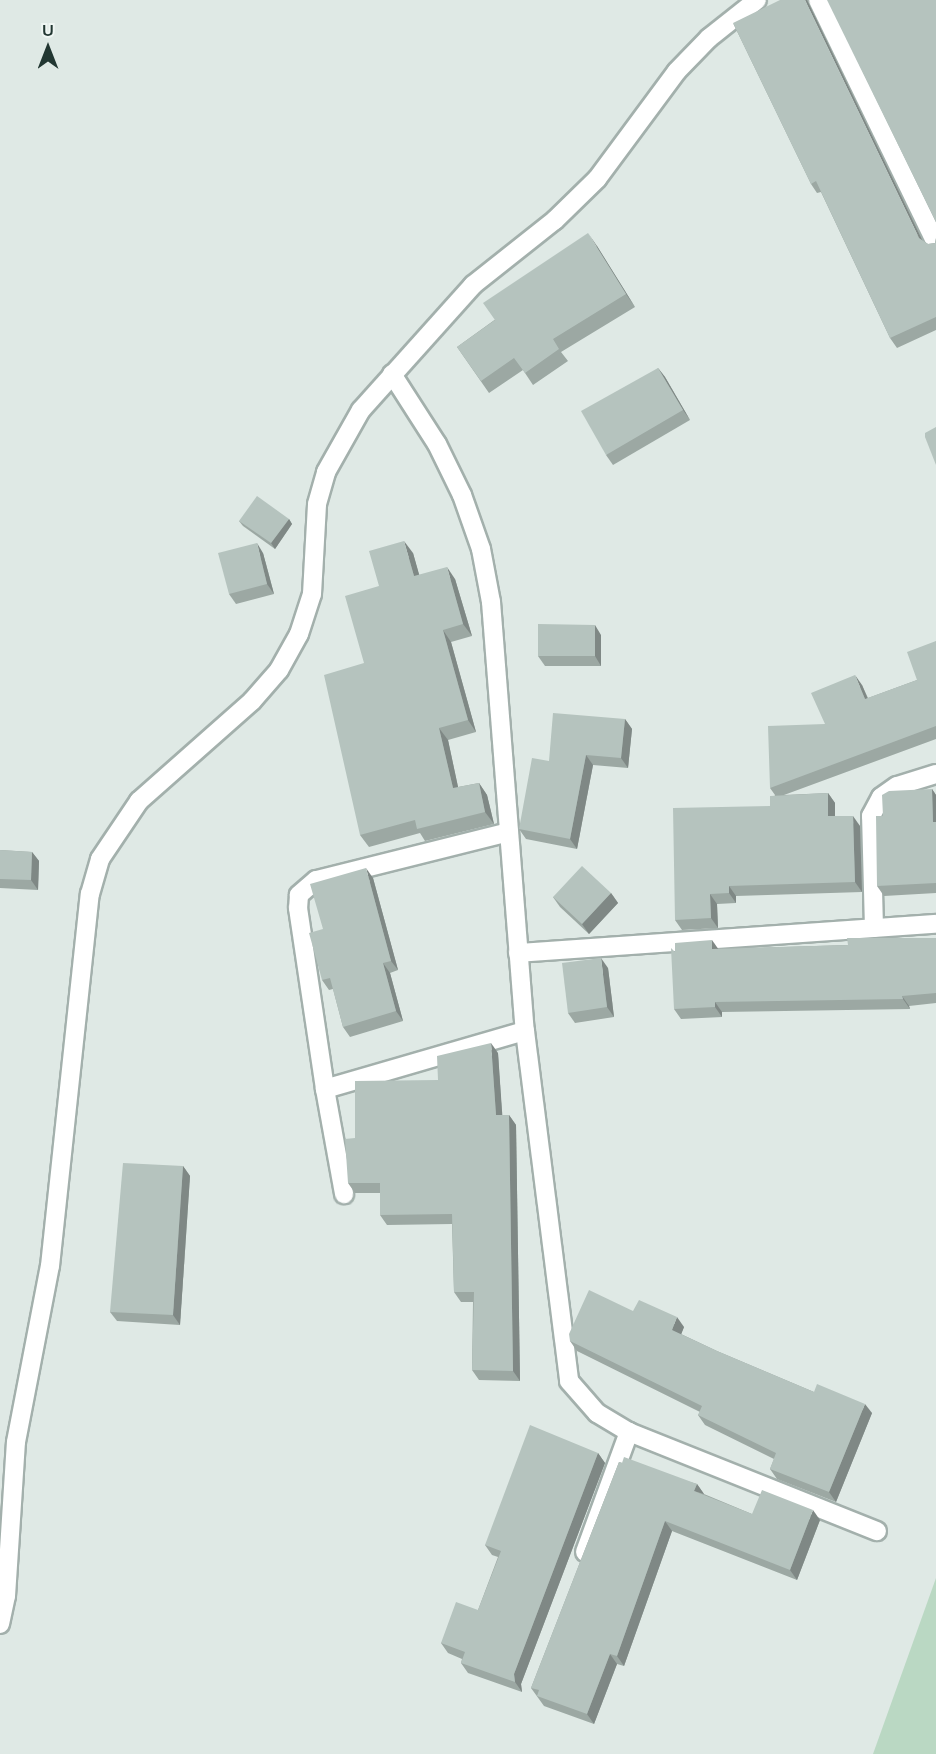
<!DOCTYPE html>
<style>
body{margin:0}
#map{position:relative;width:936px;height:1754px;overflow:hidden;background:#dfe9e5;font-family:Mulish,sans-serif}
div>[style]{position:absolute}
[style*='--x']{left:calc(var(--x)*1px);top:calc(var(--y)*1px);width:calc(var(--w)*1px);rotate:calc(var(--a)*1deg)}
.green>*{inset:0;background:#bad8c3}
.roads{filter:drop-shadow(2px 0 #a3b0ac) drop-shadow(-2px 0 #a3b0ac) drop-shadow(0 2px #a3b0ac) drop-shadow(0 -2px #a3b0ac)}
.minor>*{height:18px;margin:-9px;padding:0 9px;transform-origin:9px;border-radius:9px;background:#fff}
.wall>*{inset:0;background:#9ca8a3}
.shaded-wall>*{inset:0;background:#7f8885}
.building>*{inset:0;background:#b5c3be}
span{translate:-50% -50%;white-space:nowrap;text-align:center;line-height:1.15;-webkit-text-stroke:4.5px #eff6f3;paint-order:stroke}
.north{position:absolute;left:18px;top:18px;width:60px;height:60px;-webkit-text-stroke:4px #eff6f3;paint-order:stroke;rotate:0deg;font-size:16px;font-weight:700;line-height:24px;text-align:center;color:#223732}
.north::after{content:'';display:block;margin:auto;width:21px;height:27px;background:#223732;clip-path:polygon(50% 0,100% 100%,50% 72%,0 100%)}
</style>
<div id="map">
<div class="green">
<div style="clip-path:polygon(936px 1578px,936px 1754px,873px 1754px)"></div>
</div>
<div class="roads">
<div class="minor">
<div style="--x:818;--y:0;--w:270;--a:64.1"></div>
<div style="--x:392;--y:374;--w:83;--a:57.3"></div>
<div style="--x:437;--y:444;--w:57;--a:63.9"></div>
<div style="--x:462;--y:495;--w:57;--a:70.6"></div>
<div style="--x:481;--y:549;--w:54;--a:79.3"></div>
<div style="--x:491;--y:602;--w:430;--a:85.5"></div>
<div style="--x:525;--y:1031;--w:353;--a:82.8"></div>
<div style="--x:569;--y:1381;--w:43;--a:48.8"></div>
<div style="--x:597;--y:1413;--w:37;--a:31"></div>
<div style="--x:629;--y:1432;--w:267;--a:21.8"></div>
<div style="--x:509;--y:832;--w:199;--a:166"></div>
<div style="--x:316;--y:880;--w:23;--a:139"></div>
<div style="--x:299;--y:895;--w:13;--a:94"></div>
<div style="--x:298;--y:908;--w:183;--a:81.5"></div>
<div style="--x:325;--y:1089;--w:208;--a:-16.2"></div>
<div style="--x:874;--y:928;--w:112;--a:-91.5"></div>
<div style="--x:871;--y:816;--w:21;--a:-62"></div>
<div style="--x:881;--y:797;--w:19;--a:-35"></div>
<div style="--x:897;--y:786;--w:41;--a:-17.1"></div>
<div style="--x:518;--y:953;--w:419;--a:-4"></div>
<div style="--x:325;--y:1089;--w:107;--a:79.7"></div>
<div style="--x:585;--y:1552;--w:128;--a:-69.9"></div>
<div style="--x:0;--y:1624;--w:29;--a:-78"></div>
<div style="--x:6;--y:1596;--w:154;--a:-86.3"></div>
<div style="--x:16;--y:1442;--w:179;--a:-79.1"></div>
<div style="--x:50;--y:1266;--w:374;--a:-83.9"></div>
<div style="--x:90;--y:894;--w:36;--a:-74"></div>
<div style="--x:100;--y:859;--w:70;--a:-56.1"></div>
<div style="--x:139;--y:801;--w:151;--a:-41.5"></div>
<div style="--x:252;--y:701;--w:41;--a:-48.9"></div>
<div style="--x:279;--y:670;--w:41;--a:-60.9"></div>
<div style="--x:299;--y:634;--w:42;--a:-72"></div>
<div style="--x:312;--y:594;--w:90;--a:-86.8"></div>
<div style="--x:317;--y:504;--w:33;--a:-74"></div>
<div style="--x:326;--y:472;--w:71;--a:-60.6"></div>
<div style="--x:361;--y:410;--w:168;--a:-48.1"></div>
<div style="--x:473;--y:285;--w:105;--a:-38.4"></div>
<div style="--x:555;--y:220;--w:59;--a:-44.3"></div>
<div style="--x:597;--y:179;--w:134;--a:-53.5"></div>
<div style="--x:677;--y:71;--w:46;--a:-45.9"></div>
<div style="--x:709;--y:38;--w:61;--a:-38.4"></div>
</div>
</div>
<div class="wall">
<div style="clip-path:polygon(733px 23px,922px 240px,928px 244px,935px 243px,936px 238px,936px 330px,897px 348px,890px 338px,821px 192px,817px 193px,811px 184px)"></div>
<div style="clip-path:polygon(597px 246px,635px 307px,561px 352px,568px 361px,533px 385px,523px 370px,489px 393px,457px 347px)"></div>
<div style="clip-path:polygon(658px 368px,665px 377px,690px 420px,613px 465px,606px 455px)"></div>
<div style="clip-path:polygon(289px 519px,292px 524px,275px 549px,243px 526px,239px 521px)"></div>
<div style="clip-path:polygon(263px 553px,274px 594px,236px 604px,229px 594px)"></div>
<div style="clip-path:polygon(413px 553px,419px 575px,455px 579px,472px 636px,451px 642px,476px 732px,448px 740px,458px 787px,479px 783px,487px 795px,494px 824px,425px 841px,420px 833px,369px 847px,360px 835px,364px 663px,379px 586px)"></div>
<div style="clip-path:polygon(601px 635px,601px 666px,545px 666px,538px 656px)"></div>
<div style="clip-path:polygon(936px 641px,936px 739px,784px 795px,828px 793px,835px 803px,835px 816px,860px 826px,862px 892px,736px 896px,736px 903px,717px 904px,718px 928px,682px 930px,675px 920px,770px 806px,775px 795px,770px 788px,825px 724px,862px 685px,868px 698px,917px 680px)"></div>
<div style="clip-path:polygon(625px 719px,632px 729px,628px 768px,593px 765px,577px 849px,526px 839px,519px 829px,549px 761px)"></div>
<div style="clip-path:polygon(932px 789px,936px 795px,936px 893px,884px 896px,877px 886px,883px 816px)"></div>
<div style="clip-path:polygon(0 850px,32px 852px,39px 861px,38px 890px,0 888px)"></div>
<div style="clip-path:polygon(373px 878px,398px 970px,390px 973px,403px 1021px,350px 1037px,343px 1027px,333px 989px,329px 990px,322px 980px,323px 929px)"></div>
<div style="clip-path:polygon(611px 893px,618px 903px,589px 934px,560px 907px,553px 897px)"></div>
<div style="clip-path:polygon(936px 938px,936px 1003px,909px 1006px,910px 1009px,722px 1012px,722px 1017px,681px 1019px,674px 1009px,718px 949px,848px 945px)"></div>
<div style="clip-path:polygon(608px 968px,614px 1017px,575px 1023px,568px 1013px)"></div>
<div style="clip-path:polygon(498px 1053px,502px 1115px,509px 1115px,516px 1125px,520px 1381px,479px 1380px,472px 1370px,473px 1302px,461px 1302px,454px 1292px,452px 1224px,387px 1225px,380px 1215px,380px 1193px,355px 1193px,348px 1183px,355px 1138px,438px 1080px)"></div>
<div style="clip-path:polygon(183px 1166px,190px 1176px,180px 1325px,117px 1321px,110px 1312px)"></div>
<div style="clip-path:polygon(633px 1311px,684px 1327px,681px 1334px,717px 1351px,814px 1392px,872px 1413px,836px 1502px,777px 1479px,770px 1469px,774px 1459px,705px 1425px,698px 1415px,700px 1412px,577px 1351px,570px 1341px)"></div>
<div style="clip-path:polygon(598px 1453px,605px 1463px,521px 1684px,522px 1692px,468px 1673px,461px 1663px,462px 1659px,448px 1653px,441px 1643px,478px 1610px,498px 1557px,492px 1555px,485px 1545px)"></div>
<div style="clip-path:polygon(619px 1462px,697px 1484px,704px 1494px,752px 1514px,820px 1520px,797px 1580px,672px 1531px,624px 1666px,617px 1664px,594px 1724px,544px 1706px,531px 1688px)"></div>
</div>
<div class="shaded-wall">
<div style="clip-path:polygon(805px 0,807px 0,926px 248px,919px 238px)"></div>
<div style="clip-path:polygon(588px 233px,597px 246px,635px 307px,626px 294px)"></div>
<div style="clip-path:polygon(658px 368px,665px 377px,690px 420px,683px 410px)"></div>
<div style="clip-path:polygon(289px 519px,292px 524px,275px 549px,271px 543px)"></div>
<div style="clip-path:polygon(404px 541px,413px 553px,423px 588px,414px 576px)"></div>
<div style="clip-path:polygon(257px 543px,263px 553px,274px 594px,267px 584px)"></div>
<div style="clip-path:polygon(447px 567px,455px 579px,472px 636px,463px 624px)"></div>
<div style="clip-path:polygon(595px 625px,601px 635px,601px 666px,595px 656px)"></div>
<div style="clip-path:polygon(443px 630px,451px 642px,476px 732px,468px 720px)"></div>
<div style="clip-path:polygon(855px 675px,862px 685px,872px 709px,865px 699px)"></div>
<div style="clip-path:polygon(625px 719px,632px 729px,628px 768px,621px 758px)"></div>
<div style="clip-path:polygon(439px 728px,448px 740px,461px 801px,453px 788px)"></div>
<div style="clip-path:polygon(586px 755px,593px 765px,577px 849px,570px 839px)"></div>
<div style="clip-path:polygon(479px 783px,487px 795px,494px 824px,485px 812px)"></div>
<div style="clip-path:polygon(932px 789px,936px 795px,936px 826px,933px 822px)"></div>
<div style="clip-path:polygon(828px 793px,835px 803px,835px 826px,828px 816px)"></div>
<div style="clip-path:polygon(853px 816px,860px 826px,862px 892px,855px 882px)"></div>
<div style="clip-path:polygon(32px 852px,39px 861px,38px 890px,31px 880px)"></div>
<div style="clip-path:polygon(366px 868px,373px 878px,398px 970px,391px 961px)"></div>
<div style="clip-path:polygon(729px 886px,736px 896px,736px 903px,729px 893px)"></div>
<div style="clip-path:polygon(611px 893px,618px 903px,589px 934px,582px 924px)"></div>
<div style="clip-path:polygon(710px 894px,717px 904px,718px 928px,711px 918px)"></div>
<div style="clip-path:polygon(712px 940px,719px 950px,712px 949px)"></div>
<div style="clip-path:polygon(601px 958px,608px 968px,614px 1017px,607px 1007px)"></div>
<div style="clip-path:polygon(383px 963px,390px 973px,403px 1021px,396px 1011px)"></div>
<div style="clip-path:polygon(902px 996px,909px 1006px,910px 1009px,903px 999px)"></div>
<div style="clip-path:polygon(715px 1002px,722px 1012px,722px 1017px,715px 1007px)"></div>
<div style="clip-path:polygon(491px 1043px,498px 1053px,503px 1125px,496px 1115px)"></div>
<div style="clip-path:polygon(509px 1115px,516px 1125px,520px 1381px,513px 1371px)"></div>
<div style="clip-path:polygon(183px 1166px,190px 1176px,180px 1325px,173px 1315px)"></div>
<div style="clip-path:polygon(677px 1317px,684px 1327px,679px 1340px,672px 1330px)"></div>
<div style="clip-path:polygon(865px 1404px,872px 1413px,836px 1502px,829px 1492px)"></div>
<div style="clip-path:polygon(598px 1453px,605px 1463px,521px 1684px,522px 1692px,515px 1682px,514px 1674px)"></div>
<div style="clip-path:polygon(697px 1484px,704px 1494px,694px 1491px)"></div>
<div style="clip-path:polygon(813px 1510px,820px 1520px,797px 1580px,790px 1570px)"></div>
<div style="clip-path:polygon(665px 1521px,672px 1531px,624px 1666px,617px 1656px)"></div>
<div style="clip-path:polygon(610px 1654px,617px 1664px,594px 1724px,587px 1714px)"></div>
</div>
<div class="building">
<div style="clip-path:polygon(780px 0,805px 0,919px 238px,928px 244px,935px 243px,936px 238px,936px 317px,890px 338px,816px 181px,811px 184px,733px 23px)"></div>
<div style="clip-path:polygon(827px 0,936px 0,936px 222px)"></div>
<div style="clip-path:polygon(588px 233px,626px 294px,553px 339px,559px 349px,525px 373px,514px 358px,481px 381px,457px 347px,495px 320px,483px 303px)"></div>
<div style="clip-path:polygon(658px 368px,683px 410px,606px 455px,581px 411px)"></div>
<div style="clip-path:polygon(936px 427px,936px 465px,925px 437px,925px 433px)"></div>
<div style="clip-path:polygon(257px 496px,289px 519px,271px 543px,239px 521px)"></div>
<div style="clip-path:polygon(404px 541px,414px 576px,447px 567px,463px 624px,443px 630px,468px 720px,439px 728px,453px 788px,479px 783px,485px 812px,417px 829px,415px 820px,360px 835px,324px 675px,364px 663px,345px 596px,379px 586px,369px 551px)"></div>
<div style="clip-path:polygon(257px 543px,267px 584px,229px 594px,218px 553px)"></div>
<div style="clip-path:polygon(538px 624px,595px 625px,595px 656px,538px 656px)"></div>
<div style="clip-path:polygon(936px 641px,936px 726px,770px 788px,768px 726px,825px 724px,811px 693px,855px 675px,865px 699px,917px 680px,907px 652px)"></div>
<div style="clip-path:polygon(553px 713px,625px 719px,621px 758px,586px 755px,570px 839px,519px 829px,532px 758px,549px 761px)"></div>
<div style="clip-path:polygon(932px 789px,933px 822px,936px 822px,936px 883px,877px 886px,876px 816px,883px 816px,882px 795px,889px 791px)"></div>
<div style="clip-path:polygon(828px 793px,828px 816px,853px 816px,855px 882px,729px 886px,729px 893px,710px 894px,711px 918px,675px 920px,673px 808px,770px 806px,770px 796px)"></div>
<div style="clip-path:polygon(0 850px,32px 852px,31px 880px,0 879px)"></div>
<div style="clip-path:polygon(582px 866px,611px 893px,582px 924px,553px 897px)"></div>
<div style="clip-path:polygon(366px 868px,391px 961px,383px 963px,396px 1011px,343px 1027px,330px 978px,322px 980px,309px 933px,323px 929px,310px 884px)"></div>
<div style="clip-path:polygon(847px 938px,936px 938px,936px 993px,902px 996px,903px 999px,715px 1002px,715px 1007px,674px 1009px,671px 948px,675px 952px,675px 943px,712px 940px,712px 949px,848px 945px)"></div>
<div style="clip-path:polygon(601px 958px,607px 1007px,568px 1013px,562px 963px)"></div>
<div style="clip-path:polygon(491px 1043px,496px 1115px,509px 1115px,513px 1371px,472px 1370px,474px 1292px,454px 1292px,452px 1214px,380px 1215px,380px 1183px,348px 1183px,345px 1139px,355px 1138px,355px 1081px,438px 1080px,437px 1056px)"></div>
<div style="clip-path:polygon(123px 1163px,183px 1166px,173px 1315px,110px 1312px)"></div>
<div style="clip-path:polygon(589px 1290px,633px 1311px,639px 1300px,677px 1317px,672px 1330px,717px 1351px,814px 1392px,817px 1384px,865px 1404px,829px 1492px,770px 1469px,776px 1453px,698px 1415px,702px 1406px,570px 1341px,569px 1334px)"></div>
<div style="clip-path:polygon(530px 1425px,598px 1453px,514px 1674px,515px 1682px,461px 1663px,465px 1652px,441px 1643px,456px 1602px,478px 1610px,501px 1551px,485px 1545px)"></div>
<div style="clip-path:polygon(624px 1457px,697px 1484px,694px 1491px,752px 1514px,762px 1490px,813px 1510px,790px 1570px,665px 1521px,617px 1656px,610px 1654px,587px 1714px,537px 1696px,539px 1690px,531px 1688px,619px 1462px,622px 1463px)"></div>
</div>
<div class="north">U</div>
</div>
